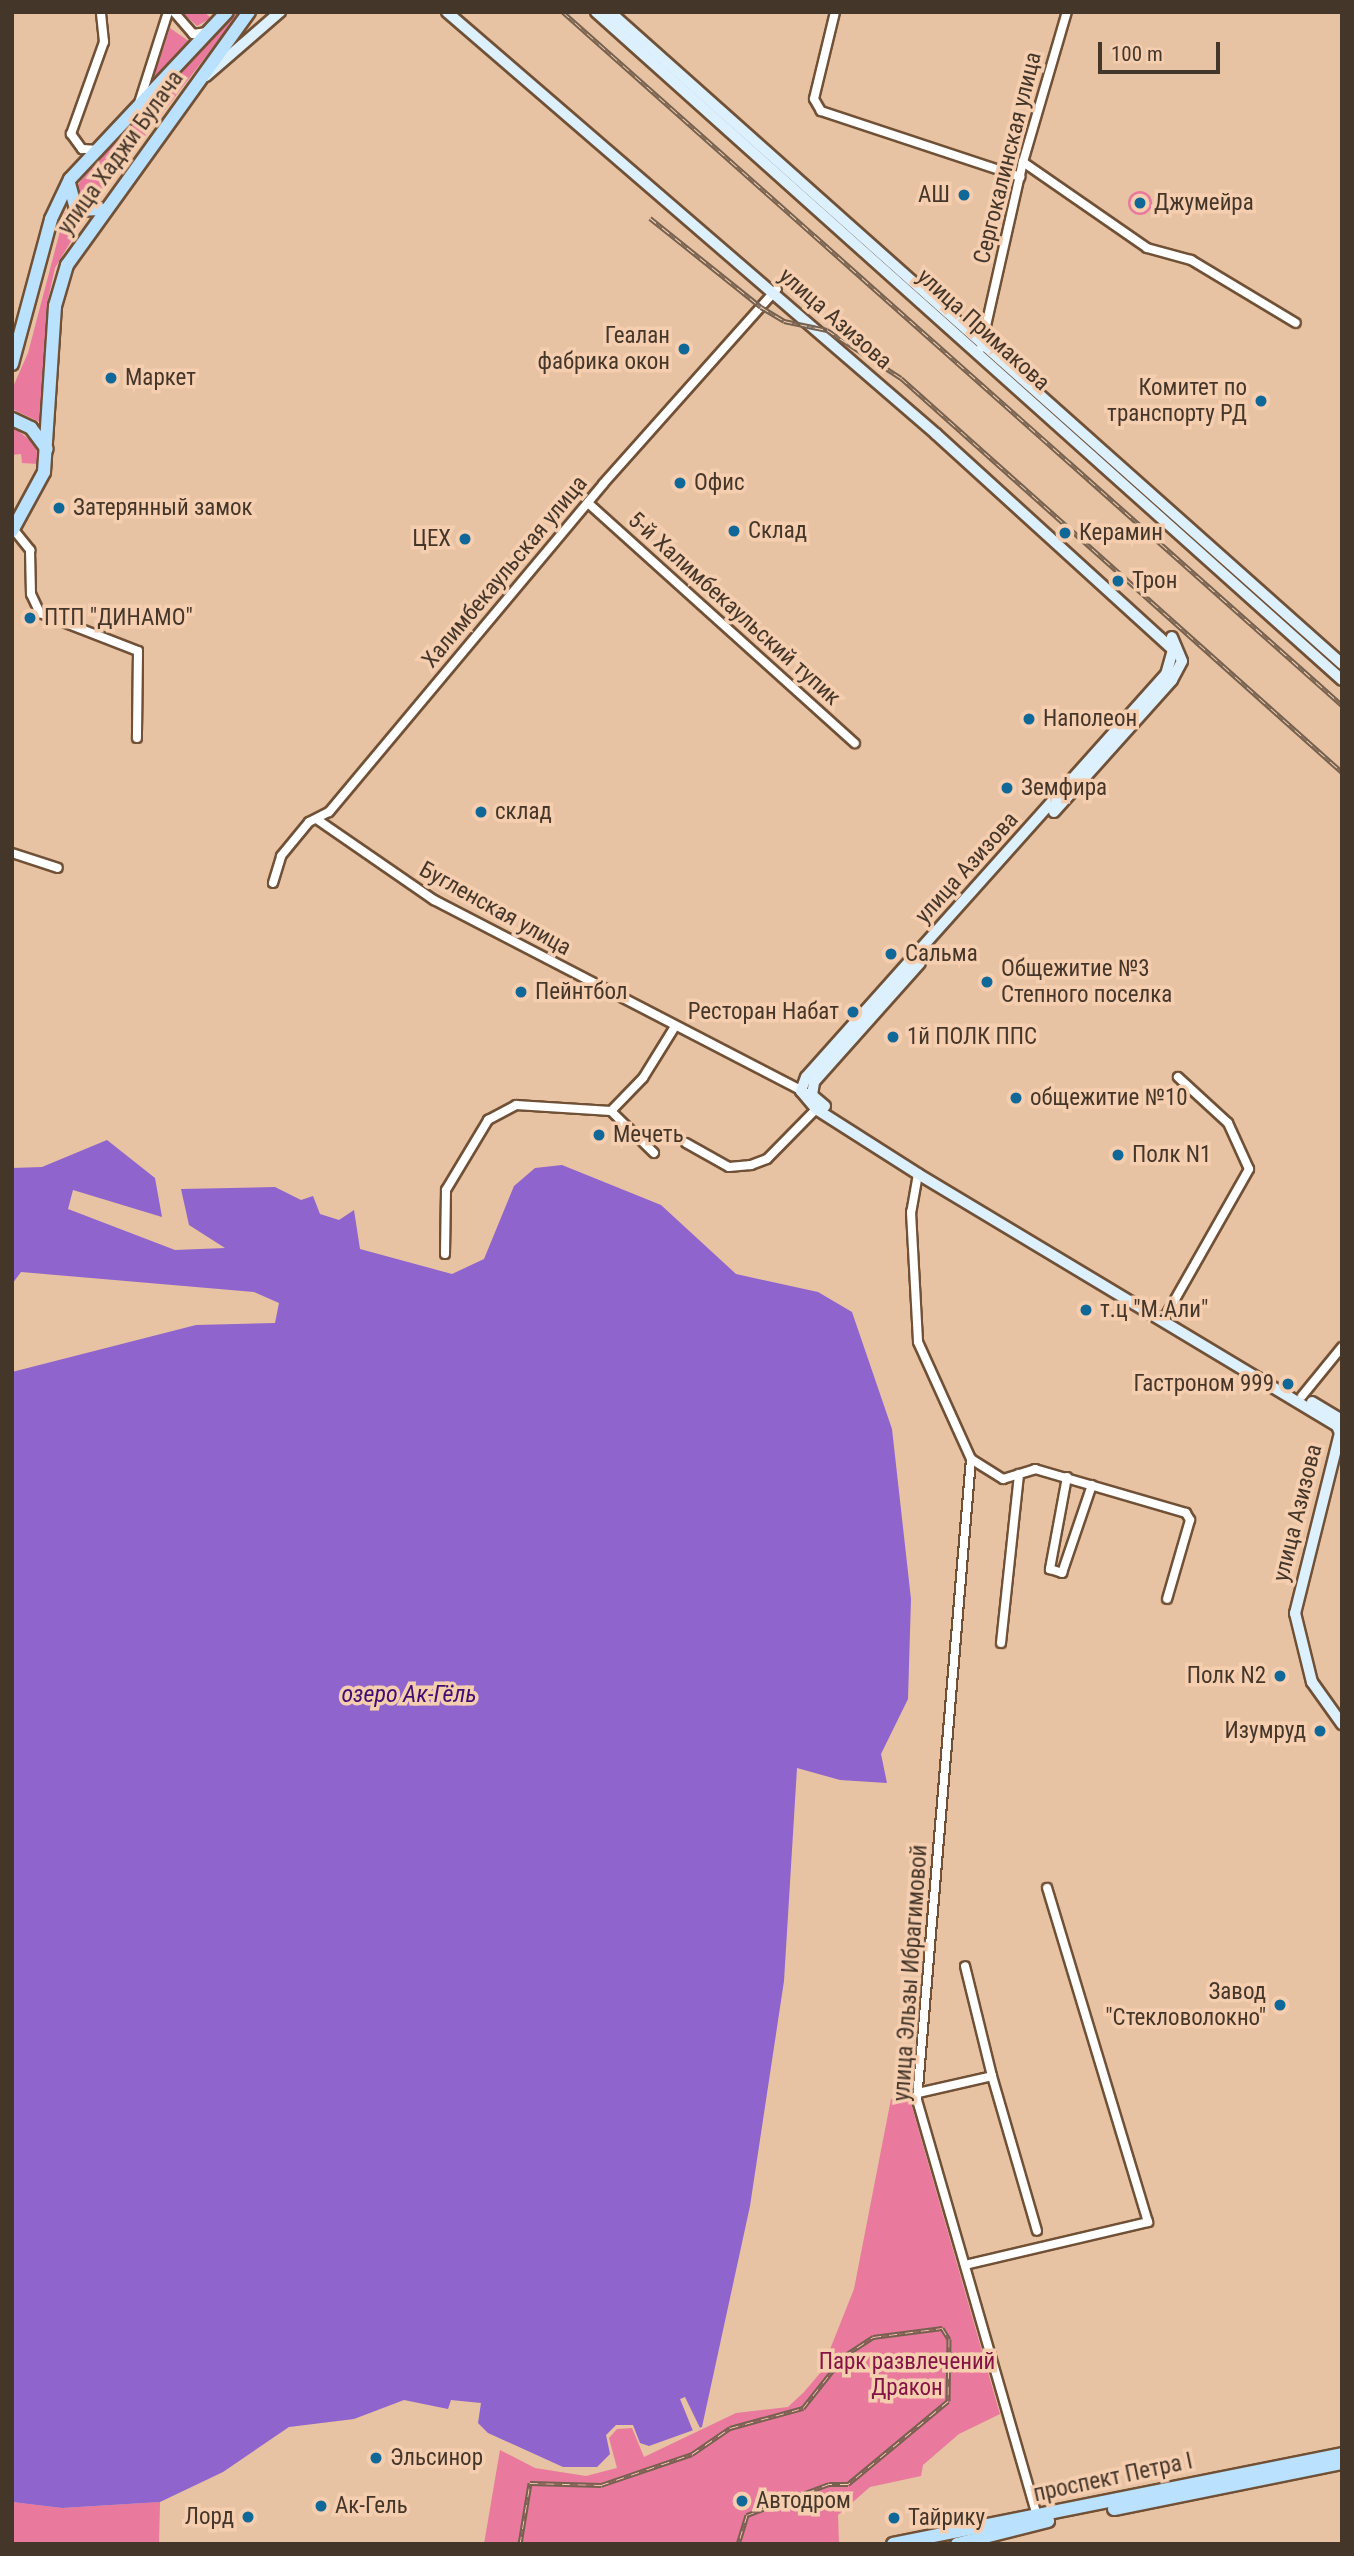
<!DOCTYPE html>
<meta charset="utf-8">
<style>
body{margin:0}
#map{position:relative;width:1354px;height:2556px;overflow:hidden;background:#e7c2a3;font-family:"Roboto Condensed",sans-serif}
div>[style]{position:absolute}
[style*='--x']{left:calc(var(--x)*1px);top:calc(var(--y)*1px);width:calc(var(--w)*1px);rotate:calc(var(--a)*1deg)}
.green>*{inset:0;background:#e9799d}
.round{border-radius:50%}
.water>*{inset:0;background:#8f64cd}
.pier>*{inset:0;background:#e7c2a3}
.roads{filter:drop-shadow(2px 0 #715136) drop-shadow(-2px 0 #715136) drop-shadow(0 2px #715136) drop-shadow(0 -2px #715136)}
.street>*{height:8px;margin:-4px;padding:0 4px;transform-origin:4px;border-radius:4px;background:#fff}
.secondary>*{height:10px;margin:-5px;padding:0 5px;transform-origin:5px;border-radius:5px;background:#dcf0fe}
.primary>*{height:12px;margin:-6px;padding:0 6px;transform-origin:6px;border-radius:6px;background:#bae2fe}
.rail>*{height:5px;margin-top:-2.5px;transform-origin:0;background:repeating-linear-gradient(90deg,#f5ceb0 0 8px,#76614f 0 16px);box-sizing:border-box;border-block:2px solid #76614f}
.dots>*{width:19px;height:19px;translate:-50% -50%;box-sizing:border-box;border:4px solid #f5ceb0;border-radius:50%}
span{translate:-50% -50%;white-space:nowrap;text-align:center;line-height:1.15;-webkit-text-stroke:7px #f5ceb0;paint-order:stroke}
.street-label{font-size:23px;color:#45362a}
.poi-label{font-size:23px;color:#45362a}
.right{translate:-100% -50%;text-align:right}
.left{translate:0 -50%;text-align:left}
.park-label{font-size:23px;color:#851446}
.water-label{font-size:24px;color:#400e70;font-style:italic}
.frame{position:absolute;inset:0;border:14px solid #45362a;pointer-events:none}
.scale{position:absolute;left:1098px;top:42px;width:122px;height:32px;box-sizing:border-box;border:4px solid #45362a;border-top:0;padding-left:9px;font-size:21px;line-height:24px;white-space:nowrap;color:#45362a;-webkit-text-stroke:5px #f5ceb0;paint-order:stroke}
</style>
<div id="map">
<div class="green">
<div style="clip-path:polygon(182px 12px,204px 12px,211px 18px,197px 26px)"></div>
<div style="clip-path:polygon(235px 12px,240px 12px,108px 184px,92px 202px,78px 203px,74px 190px,82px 179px)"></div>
<div style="clip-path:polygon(170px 28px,190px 42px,158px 78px,154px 76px)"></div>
<div class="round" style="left:1128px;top:191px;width:24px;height:24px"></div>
<div style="clip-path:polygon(65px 212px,83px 221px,55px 268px,48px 299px,42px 423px,12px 409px,12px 389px,28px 353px)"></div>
<div style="clip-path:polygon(12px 426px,36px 445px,38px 464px,22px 463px,21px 454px,12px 455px)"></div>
<div style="clip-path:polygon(891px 2099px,910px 2100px,1000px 2414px,959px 2434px,923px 2465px,921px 2476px,870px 2487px,838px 2515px,839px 2543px,484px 2544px,500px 2450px,535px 2468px,586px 2476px,617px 2468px,609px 2438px,617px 2429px,632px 2428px,644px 2457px,736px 2413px,788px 2407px,804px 2392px,821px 2372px,854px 2289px)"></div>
<div style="clip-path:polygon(12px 2502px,62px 2508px,160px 2502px,159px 2544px,12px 2544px)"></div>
</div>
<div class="water">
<div style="clip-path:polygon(107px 1140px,155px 1178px,162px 1217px,73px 1190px,68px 1209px,175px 1250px,225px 1248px,189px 1225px,181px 1189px,275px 1187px,301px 1200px,313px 1196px,320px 1214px,339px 1220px,354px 1210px,360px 1249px,452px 1274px,484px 1259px,514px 1186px,535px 1168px,562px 1165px,661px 1205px,736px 1274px,818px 1292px,852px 1312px,892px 1429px,911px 1599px,908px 1699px,881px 1754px,887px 1783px,840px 1780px,797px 1768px,784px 1981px,750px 2206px,702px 2427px,649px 2446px,640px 2443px,633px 2425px,616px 2425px,606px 2435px,610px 2454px,597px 2467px,563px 2467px,488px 2433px,478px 2423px,481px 2403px,451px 2400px,448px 2409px,404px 2400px,354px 2419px,289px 2427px,223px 2472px,160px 2502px,62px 2508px,12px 2502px,12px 1372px,196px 1325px,275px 1323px,279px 1303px,254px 1292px,21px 1272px,12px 1284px,12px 1168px,42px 1167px)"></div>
</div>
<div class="pier">
<div style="clip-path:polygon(685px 2397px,700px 2428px,693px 2431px,680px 2399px)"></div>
</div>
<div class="roads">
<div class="street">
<div style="--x:174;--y:12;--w:29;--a:49"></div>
<div style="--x:193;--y:34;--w:14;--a:-8"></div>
<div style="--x:835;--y:12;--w:89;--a:103.6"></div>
<div style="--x:814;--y:99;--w:14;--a:60"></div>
<div style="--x:821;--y:111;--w:210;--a:18.3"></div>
<div style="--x:139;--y:103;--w:96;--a:-72.3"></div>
<div style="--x:98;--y:150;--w:16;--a:-176"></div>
<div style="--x:82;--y:149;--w:19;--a:-126"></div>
<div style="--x:71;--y:134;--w:98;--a:-70.3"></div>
<div style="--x:104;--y:42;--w:30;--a:-96"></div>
<div style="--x:1023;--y:162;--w:151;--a:34.7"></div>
<div style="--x:1147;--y:248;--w:46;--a:15.3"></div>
<div style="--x:1191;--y:260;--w:122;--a:31"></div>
<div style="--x:981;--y:348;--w:191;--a:-77.3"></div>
<div style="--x:1023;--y:162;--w:156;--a:-73.7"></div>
<div style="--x:588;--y:503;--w:359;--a:42"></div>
<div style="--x:14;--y:530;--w:26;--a:51"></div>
<div style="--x:30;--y:550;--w:44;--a:88.7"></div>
<div style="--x:31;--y:594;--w:21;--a:65"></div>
<div style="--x:40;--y:613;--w:105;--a:21.2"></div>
<div style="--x:138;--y:651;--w:87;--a:90.7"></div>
<div style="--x:318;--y:820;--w:141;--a:34.6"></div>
<div style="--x:434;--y:900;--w:419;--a:27.4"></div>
<div style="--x:12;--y:853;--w:48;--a:18.1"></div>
<div style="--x:273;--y:883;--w:28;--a:-73"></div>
<div style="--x:281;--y:856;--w:44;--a:-50.5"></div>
<div style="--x:309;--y:822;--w:22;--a:-27"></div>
<div style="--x:329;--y:812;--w:427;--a:-50.1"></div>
<div style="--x:603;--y:484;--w:261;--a:-48.3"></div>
<div style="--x:611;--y:1111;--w:60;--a:44.3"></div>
<div style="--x:686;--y:1143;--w:49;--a:29.2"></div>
<div style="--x:729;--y:1167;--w:22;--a:-5"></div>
<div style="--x:751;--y:1165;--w:17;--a:-21"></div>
<div style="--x:767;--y:1159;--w:74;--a:-45.5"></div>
<div style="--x:918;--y:1174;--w:39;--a:100"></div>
<div style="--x:911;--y:1212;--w:130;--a:86.9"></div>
<div style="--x:918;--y:1342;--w:128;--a:65.6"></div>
<div style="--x:971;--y:1459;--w:38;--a:32"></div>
<div style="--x:1003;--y:1479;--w:34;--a:-17"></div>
<div style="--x:1035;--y:1469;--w:157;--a:16.2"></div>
<div style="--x:1186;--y:1513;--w:8;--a:60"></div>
<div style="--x:1190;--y:1520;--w:82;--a:106.2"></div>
<div style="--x:445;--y:1254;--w:64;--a:-89.1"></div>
<div style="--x:446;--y:1190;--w:82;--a:-59"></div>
<div style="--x:488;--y:1120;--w:32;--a:-28"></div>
<div style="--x:516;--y:1105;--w:95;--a:3.6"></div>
<div style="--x:611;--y:1111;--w:46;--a:-45.9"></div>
<div style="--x:643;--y:1078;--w:59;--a:-58.2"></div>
<div style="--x:1165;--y:1317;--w:170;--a:-60.4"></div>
<div style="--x:1249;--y:1169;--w:51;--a:-114.5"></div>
<div style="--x:1228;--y:1123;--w:68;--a:-137.4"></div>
<div style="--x:1302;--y:1396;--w:63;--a:-50.8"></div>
<div style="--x:971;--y:1459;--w:643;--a:94.82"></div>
<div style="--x:917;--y:2100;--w:433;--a:73.9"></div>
<div style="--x:1067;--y:1477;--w:94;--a:100.5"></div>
<div style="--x:1050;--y:1569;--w:13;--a:18"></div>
<div style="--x:1062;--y:1573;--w:93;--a:-71.2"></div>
<div style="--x:1001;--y:1643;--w:170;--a:-83.9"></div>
<div style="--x:992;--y:2076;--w:161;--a:73.8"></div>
<div style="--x:918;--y:2093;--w:76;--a:-12.9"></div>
<div style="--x:992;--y:2076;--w:113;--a:-103.8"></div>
<div style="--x:965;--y:2265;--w:188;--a:-13.2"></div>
<div style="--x:1148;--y:2222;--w:349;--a:-106.8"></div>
</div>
<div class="secondary">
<div style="--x:447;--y:12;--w:646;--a:40.79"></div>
<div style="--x:936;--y:434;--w:321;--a:42.3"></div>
<div style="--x:1173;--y:650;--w:25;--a:106"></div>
<div style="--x:1166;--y:674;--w:540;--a:131.77"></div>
<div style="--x:806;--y:1077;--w:15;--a:110"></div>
<div style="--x:801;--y:1091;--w:23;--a:50"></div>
<div style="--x:816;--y:1109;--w:121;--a:32.5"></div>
<div style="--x:918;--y:1174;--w:489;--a:31"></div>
<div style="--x:1337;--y:1426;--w:8;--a:67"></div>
<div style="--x:1340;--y:1433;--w:186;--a:104"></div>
<div style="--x:1295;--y:1613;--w:71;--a:76.2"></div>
<div style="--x:1312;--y:1682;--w:52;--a:54.5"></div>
<div style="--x:596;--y:12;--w:1001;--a:41.84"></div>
<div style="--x:610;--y:12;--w:980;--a:41.69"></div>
<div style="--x:206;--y:76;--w:98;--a:-40.9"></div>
<div style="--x:1054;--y:812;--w:177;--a:-48.2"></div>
<div style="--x:1172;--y:680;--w:21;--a:-62"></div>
<div style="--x:1182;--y:661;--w:26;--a:-113"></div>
<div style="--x:825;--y:1106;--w:17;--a:-140"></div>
<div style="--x:812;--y:1095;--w:13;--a:-81"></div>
<div style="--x:814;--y:1082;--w:159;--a:-48.3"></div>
<div style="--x:1312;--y:1402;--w:35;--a:31"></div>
</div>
<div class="primary">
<div style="--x:69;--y:183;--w:28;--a:75"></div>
<div style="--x:76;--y:210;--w:25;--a:-2"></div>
<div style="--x:12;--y:364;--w:150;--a:-74.9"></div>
<div style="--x:51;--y:219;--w:44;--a:-64.6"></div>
<div style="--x:70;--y:179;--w:229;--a:-46.8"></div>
<div style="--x:12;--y:419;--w:21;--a:25"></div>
<div style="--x:31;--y:428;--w:26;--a:53"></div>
<div style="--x:12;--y:531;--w:67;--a:-61.5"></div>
<div style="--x:44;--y:472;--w:166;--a:-86.2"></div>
<div style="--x:55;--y:306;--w:43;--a:-73.7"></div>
<div style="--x:67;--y:265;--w:312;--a:-54.3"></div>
<div style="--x:1114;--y:2509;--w:233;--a:-11.4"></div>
<div style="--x:893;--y:2544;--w:458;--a:-11.3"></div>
<div style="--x:957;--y:2544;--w:94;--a:-14.2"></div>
</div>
</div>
<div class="rail">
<div style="--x:563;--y:12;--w:1043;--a:41.66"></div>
<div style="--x:650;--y:218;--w:142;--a:38.7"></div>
<div style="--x:761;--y:307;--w:27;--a:31"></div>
<div style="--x:784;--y:321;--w:44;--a:11.8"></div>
<div style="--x:827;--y:330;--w:88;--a:33"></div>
<div style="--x:901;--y:378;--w:591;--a:41.78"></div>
<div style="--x:520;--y:2544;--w:62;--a:-80.7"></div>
<div style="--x:530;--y:2483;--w:71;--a:1.6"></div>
<div style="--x:601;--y:2485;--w:96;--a:-18.8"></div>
<div style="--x:692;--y:2454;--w:46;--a:-34.4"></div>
<div style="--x:730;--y:2428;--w:76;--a:-15.3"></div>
<div style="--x:803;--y:2408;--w:66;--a:-51.7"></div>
<div style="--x:844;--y:2356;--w:35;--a:-33"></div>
<div style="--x:873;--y:2337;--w:70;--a:-7.4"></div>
<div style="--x:942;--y:2328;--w:13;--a:58"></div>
<div style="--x:949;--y:2339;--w:62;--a:90.9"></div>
<div style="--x:948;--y:2401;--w:130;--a:140.3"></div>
<div style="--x:848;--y:2484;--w:19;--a:180"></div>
<div style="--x:829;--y:2484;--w:88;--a:159.3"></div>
<div style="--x:747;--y:2515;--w:30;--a:107"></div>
</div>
<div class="dots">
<div style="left:964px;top:195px;background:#106898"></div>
<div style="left:1140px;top:203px;background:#106898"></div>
<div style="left:684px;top:349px;background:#106898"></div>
<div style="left:111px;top:378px;background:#106898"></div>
<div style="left:1261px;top:401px;background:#106898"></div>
<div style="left:680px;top:483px;background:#106898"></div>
<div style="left:59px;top:508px;background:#106898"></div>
<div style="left:734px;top:531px;background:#106898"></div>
<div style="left:1065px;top:533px;background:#106898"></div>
<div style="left:465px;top:539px;background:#106898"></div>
<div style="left:1118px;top:581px;background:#106898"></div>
<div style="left:30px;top:618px;background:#106898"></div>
<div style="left:1029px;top:719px;background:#106898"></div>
<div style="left:1007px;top:788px;background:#106898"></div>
<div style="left:481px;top:812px;background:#106898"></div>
<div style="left:891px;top:954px;background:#106898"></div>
<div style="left:987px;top:982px;background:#106898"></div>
<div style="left:521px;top:992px;background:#106898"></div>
<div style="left:853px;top:1012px;background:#106898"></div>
<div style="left:893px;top:1037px;background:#106898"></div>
<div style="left:1016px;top:1098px;background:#106898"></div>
<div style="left:599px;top:1135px;background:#106898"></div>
<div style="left:1118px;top:1155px;background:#106898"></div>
<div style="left:1086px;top:1310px;background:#106898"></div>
<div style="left:1288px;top:1384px;background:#106898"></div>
<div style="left:1280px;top:1676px;background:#106898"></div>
<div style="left:1320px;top:1731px;background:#106898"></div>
<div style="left:1280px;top:2005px;background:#106898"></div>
<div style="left:376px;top:2458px;background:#106898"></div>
<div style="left:742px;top:2501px;background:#106898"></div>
<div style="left:321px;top:2506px;background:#106898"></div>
<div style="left:248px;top:2517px;background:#106898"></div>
<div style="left:894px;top:2518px;background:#106898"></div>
</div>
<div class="street-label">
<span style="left:121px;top:153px;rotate:-54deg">улица Хаджи Булача</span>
<span style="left:1008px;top:158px;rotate:-76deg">Сергокалинская улица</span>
<span style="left:835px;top:319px;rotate:41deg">улица Азизова</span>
<span style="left:983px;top:330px;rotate:42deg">улица Примакова</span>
<span style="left:505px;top:572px;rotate:-50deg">Халимбекаульская улица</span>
<span style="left:734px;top:609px;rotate:42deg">5-й Халимбекаульский тупик</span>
<span style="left:967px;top:868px;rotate:-48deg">улица Азизова</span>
<span style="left:495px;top:909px;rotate:29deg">Бугленская улица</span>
<span style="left:1298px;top:1513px;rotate:-76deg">улица Азизова</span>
<span style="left:911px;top:1973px;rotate:-86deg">улица Эльзы Ибрагимовой</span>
<span style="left:1113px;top:2478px;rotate:-12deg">проспект Петра I</span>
</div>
<div class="poi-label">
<span class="right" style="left:950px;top:195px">АШ</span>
<span class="left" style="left:1154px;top:203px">Джумейра</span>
<span class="right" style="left:670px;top:349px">Геалан<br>фабрика окон</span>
<span class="left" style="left:125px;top:378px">Маркет</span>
<span class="right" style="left:1247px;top:401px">Комитет по<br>транспорту РД</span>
<span class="left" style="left:694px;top:483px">Офис</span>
<span class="left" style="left:73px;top:508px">Затерянный замок</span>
<span class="left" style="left:748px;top:531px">Склад</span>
<span class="left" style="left:1079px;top:533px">Керамин</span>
<span class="right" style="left:451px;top:539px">ЦЕХ</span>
<span class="left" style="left:1132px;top:581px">Трон</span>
<span class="left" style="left:44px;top:618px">ПТП "ДИНАМО"</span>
<span class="left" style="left:1043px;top:719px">Наполеон</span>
<span class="left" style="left:1021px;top:788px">Земфира</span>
<span class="left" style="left:495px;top:812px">склад</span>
<span class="left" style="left:905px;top:954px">Сальма</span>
<span class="left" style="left:1001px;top:982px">Общежитие №3<br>Степного поселка</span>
<span class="left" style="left:535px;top:992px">Пейнтбол</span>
<span class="right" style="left:839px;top:1012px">Ресторан Набат</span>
<span class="left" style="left:907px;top:1037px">1й ПОЛК ППС</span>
<span class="left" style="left:1030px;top:1098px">общежитие №10</span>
<span class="left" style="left:613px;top:1135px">Мечеть</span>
<span class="left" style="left:1132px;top:1155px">Полк N1</span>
<span class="left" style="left:1100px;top:1310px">т.ц "М.Али"</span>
<span class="right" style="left:1274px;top:1384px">Гастроном 999</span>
<span class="right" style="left:1266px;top:1676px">Полк N2</span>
<span class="right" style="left:1306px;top:1731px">Изумруд</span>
<span class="right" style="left:1266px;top:2005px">Завод<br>"Стекловолокно"</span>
<span class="left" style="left:390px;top:2458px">Эльсинор</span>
<span class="left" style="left:756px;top:2501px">Автодром</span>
<span class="left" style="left:335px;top:2506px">Ак-Гель</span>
<span class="right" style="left:234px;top:2517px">Лорд</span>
<span class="left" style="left:908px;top:2518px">Тайрику</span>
</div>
<div class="park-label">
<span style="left:907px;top:2375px">Парк развлечений<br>Дракон</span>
</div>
<div class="water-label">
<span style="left:409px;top:1695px">озеро Ак-Гёль</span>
</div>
<div class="frame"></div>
<div class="scale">100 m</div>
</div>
